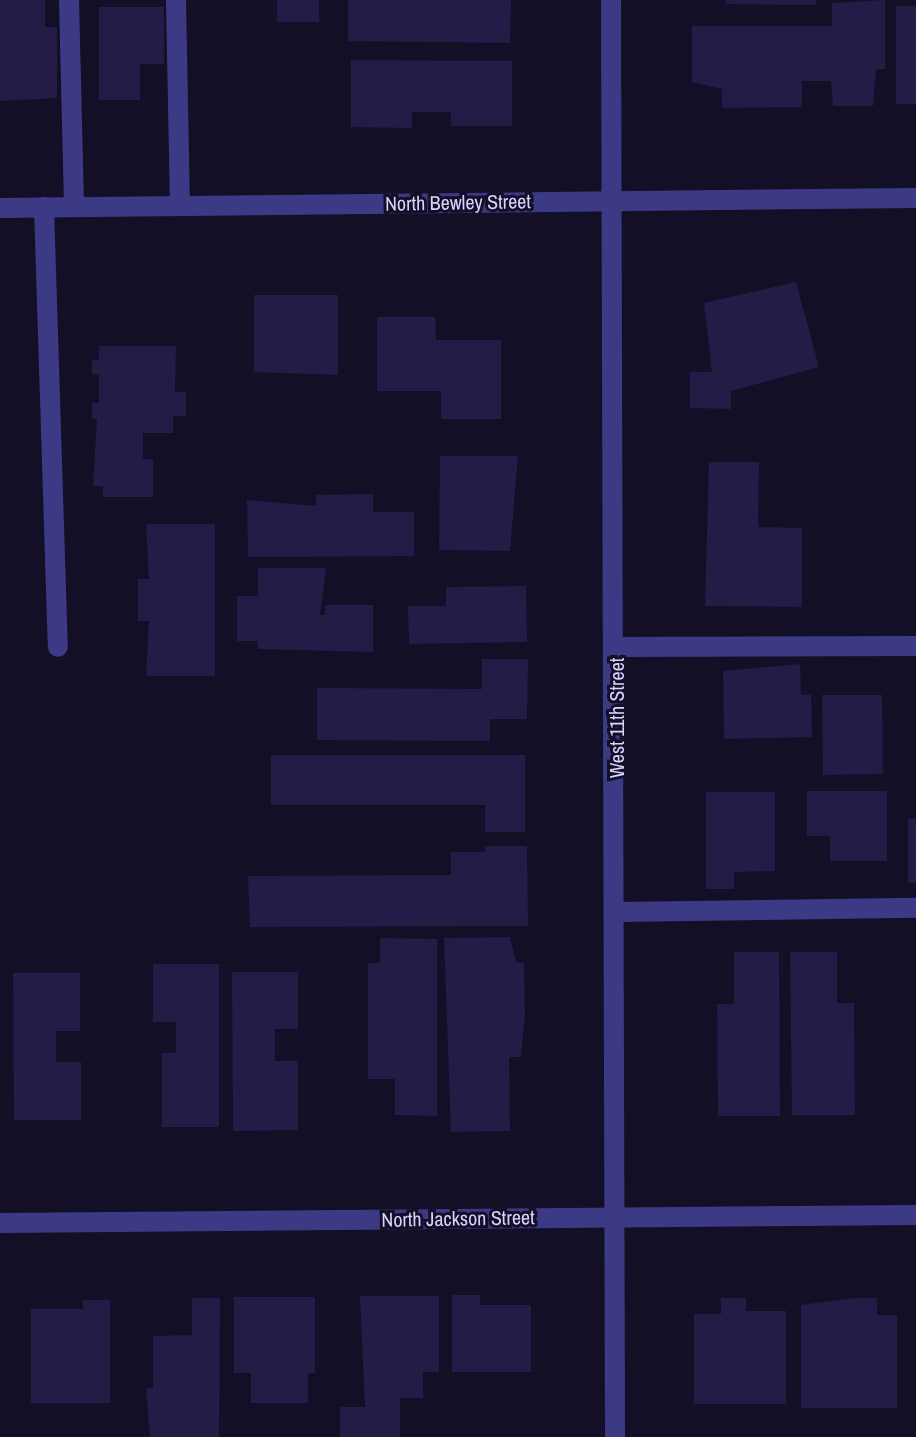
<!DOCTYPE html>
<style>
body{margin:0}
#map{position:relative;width:916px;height:1437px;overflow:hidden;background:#130f26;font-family:"Archivo Narrow",sans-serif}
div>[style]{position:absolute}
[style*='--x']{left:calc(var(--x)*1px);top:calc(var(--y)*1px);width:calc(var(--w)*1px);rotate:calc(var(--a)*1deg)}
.building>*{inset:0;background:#241b47}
.minor>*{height:20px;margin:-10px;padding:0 10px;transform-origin:10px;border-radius:10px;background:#3d3a85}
span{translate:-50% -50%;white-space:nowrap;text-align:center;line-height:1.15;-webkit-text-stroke:6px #130f26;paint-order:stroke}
.street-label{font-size:20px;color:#d9d4ff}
</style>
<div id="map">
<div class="building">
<div style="clip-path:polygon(0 0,45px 0,45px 27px,57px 27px,57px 98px,0 101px)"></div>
<div style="clip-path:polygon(277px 0,319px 0,319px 22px,277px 22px)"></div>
<div style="clip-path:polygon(348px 0,511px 0,510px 43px,348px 41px)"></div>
<div style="clip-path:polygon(726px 0,816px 0,816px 5px,726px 4px)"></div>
<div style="clip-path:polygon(885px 0,885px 69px,876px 69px,873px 106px,833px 106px,831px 81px,802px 81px,802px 107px,722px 108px,722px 89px,692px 82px,692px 26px,832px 26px,832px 3px)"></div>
<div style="clip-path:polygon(896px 6px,916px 6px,916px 104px,896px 104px)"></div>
<div style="clip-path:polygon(99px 7px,164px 7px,164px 64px,140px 64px,140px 100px,99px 100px)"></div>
<div style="clip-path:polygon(351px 60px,512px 61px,512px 126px,451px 126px,451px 112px,412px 112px,412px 128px,351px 127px)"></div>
<div style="clip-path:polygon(796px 282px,819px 367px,731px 391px,731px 409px,690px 408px,690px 372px,712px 372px,704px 303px)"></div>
<div style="clip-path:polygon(254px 295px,338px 295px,338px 375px,254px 372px)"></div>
<div style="clip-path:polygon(377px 317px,435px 317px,436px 340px,501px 340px,501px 419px,441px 419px,441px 391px,377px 391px)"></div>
<div style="clip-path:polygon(99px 346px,176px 346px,175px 392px,186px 392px,186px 416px,173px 416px,173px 433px,143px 433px,143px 459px,153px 459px,153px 497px,103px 497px,103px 486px,93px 486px,97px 419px,92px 419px,92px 403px,99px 403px,99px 374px,92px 374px,92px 360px,99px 360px)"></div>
<div style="clip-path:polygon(440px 456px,518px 456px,510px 551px,439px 550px)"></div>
<div style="clip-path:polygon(709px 462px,759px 462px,758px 527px,802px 528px,802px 607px,705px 606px)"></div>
<div style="clip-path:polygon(373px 494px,373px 512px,414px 512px,414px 556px,248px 557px,247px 500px,316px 506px,316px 495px)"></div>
<div style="clip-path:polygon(146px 524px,215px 524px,215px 676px,146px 676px,149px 621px,138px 621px,138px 579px,149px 579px)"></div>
<div style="clip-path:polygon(258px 568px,326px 568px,320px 615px,325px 615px,325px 605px,373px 605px,373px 652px,258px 649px,258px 641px,237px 641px,237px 596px,258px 596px)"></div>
<div style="clip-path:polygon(526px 586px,527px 642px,409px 644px,408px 606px,446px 606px,446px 587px)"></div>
<div style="clip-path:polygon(482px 659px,528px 659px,527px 719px,490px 719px,490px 741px,317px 740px,317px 688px,482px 689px)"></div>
<div style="clip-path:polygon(800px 664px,801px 695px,811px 694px,812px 737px,724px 739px,723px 671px)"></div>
<div style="clip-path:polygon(822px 695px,882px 695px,883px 774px,823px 775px)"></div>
<div style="clip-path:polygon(271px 755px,525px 755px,525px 832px,485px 832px,485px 805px,271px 805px)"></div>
<div style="clip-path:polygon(807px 791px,887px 791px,887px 861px,830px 861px,830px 836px,807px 836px)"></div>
<div style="clip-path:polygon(706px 792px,775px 792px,775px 871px,734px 872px,734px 889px,706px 889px)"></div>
<div style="clip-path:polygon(908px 819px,916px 819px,916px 883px,908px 883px)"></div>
<div style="clip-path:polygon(485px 846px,527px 846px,528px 926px,250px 927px,248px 876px,451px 875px,451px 852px,485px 852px)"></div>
<div style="clip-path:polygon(510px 937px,516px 962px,524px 963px,525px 1013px,521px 1057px,509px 1057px,510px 1131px,451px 1132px,444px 938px)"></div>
<div style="clip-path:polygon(380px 938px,437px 939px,437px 1116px,395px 1115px,395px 1079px,368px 1079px,368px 963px,380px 963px)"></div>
<div style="clip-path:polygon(734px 952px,779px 952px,780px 1116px,718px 1116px,717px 1004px,734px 1004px)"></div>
<div style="clip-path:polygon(790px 952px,837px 952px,837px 1003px,854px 1003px,855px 1115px,792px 1115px)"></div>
<div style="clip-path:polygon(153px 964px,219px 964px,219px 1127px,162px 1127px,162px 1053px,176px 1053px,176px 1022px,153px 1022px)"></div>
<div style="clip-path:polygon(232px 972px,298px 972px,298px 1029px,275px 1029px,275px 1061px,298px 1061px,298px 1130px,233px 1131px)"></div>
<div style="clip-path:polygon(13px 973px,80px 973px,80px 1031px,56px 1031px,56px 1062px,81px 1062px,81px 1120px,14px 1120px)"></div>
<div style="clip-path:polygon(452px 1295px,480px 1295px,480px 1305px,531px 1305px,531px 1372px,452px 1372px)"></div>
<div style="clip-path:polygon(360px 1296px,439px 1296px,439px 1372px,423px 1372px,423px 1398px,400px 1398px,400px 1437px,340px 1437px,340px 1407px,365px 1407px)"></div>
<div style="clip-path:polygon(234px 1297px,315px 1297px,315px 1373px,308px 1373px,308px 1403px,251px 1403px,251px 1373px,234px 1373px)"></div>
<div style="clip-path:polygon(192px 1298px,220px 1298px,219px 1437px,150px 1437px,146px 1388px,153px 1388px,153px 1336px,192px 1335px)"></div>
<div style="clip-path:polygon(721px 1298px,746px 1298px,746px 1311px,786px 1311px,786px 1404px,694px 1404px,694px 1314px,721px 1314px)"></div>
<div style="clip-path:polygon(854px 1298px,877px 1298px,877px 1315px,897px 1315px,897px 1408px,801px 1408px,801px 1305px)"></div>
<div style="clip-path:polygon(83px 1300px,110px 1300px,110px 1403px,31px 1403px,31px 1309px,83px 1309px)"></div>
</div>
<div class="minor">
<div style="--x:69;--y:0;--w:207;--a:88.6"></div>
<div style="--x:176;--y:0;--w:206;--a:88.9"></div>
<div style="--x:611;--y:0;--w:1437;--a:89.84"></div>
<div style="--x:44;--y:207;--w:440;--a:88.2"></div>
<div style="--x:0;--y:208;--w:916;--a:-0.63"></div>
<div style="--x:616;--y:647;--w:300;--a:-0.2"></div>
<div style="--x:617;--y:912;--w:299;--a:-0.8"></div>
<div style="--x:0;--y:1223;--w:916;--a:-0.5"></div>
</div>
<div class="street-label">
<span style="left:458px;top:202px;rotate:-1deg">North Bewley Street</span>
<span style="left:616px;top:718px;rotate:-90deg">West 11th Street</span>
<span style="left:458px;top:1218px;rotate:-1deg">North Jackson Street</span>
</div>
</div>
